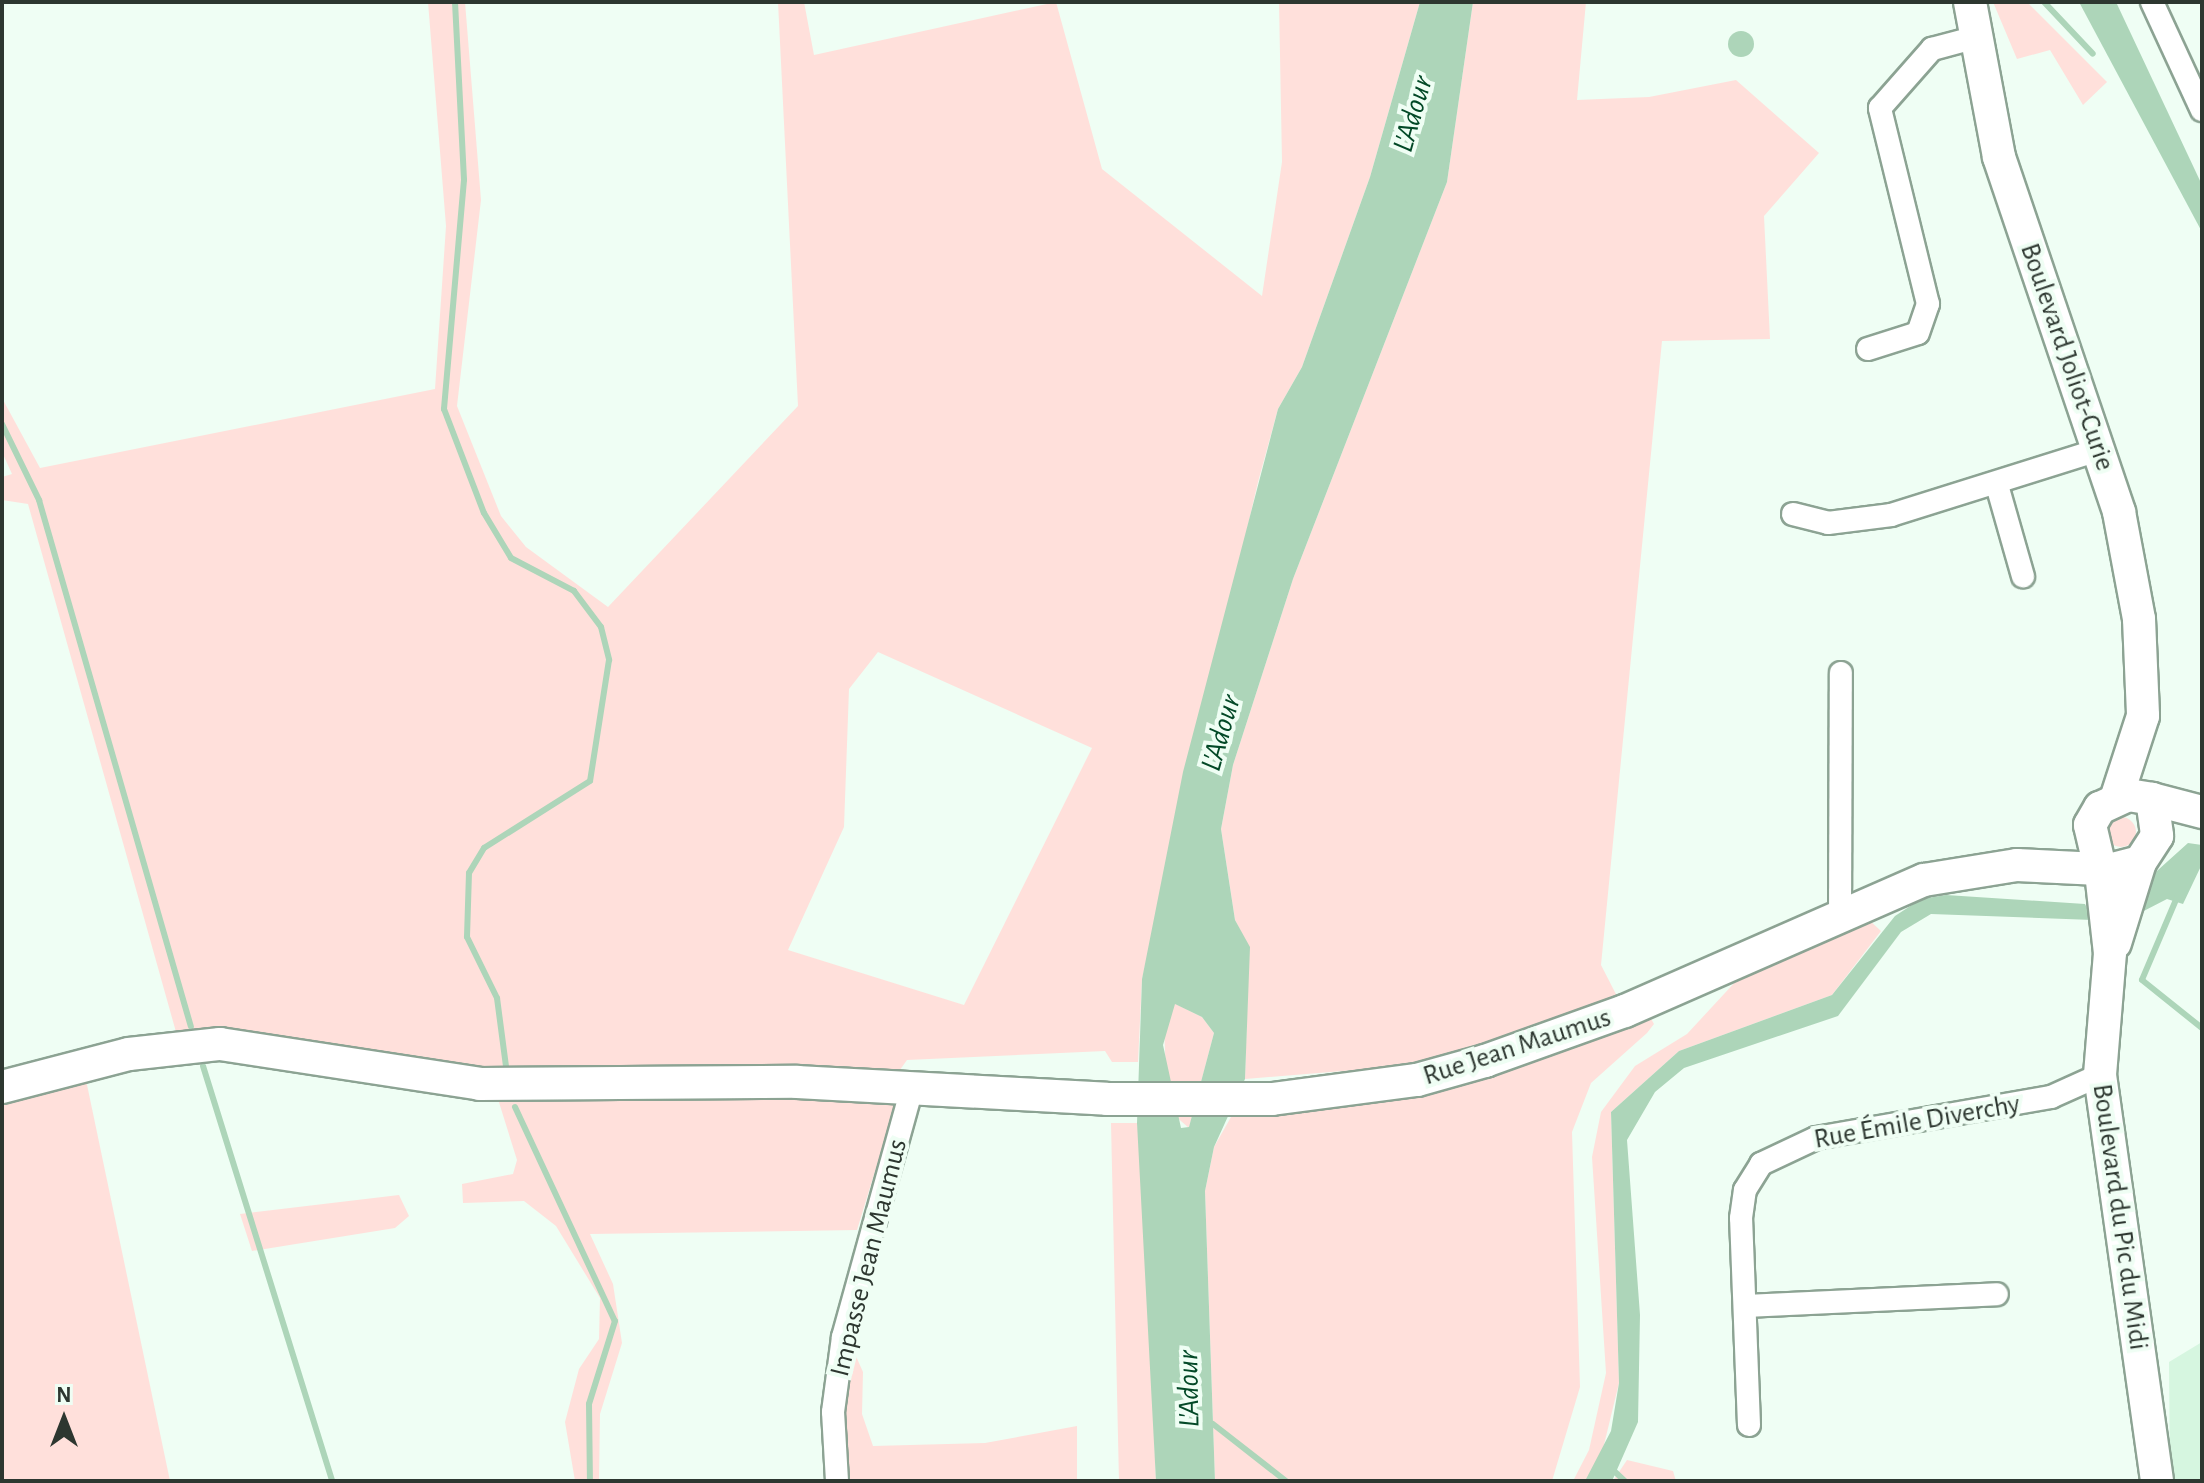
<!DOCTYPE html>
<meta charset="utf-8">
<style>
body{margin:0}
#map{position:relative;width:2204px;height:1483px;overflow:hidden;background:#effef4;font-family:"Alegreya Sans",sans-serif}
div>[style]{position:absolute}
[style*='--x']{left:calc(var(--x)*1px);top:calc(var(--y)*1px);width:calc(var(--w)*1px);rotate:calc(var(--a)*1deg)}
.built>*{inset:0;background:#d6f6e0}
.green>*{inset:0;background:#ffe0db}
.round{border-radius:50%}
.water>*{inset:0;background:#add5b9}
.stream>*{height:6px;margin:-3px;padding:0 3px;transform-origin:3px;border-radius:3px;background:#add5b9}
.roads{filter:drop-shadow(2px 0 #8ca393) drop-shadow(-2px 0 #8ca393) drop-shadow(0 2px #8ca393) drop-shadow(0 -2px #8ca393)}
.street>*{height:22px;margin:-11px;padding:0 11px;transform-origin:11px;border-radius:11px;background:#fff}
.secondary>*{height:32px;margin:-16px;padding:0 16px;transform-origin:16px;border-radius:16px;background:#fff}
span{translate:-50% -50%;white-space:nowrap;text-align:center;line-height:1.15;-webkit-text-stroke:8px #effef4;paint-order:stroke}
.street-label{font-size:28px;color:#2d3730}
.water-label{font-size:30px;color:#034927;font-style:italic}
.frame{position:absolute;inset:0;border:4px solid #2d3730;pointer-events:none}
.north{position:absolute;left:24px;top:1379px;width:80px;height:80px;-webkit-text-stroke:6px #effef4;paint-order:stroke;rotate:0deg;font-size:22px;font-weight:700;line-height:32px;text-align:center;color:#2d3730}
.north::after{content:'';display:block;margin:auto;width:28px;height:36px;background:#2d3730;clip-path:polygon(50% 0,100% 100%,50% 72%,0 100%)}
</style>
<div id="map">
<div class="built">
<div style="clip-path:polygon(2202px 1342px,2202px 1481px,2170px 1481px,2169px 1362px)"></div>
</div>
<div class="green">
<div style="clip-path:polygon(evenodd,428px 2px,465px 2px,481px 200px,457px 406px,501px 516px,526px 547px,608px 607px,798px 406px,778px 2px,804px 2px,814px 55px,1056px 2px,1102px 169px,1262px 296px,1282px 162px,1279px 2px,1420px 2px,1370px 177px,1302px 367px,1278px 409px,1258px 482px,1142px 979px,1138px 1062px,1112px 1062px,1105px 1051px,907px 1060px,897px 1074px,522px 1078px,176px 1032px,28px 504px,2px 500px,2px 477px,12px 474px,2px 452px,2px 398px,40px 468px,435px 389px,446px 226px,428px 2px,878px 652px,1092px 748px,964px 1005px,788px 950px,844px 827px,849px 689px,878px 652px)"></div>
<div style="clip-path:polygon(1473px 2px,1586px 2px,1577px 100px,1649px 97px,1736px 80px,1819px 153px,1764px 216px,1770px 339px,1662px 341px,1601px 965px,1620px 1002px,1428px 1064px,1245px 1079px,1249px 947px,1235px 920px,1221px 829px,1233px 765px,1293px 579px,1447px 182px)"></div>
<div style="clip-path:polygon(1993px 2px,2027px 2px,2107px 82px,2083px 105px,2050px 50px,2017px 59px)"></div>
<div class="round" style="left:2106px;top:817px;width:30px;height:30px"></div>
<div style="clip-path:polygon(1868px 919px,1881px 931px,1832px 995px,1679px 1051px,1611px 1112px,1619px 1383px,1601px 1457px,1585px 1481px,1573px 1481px,1589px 1450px,1606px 1373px,1592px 1157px,1601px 1112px,1635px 1066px,1687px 1034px,1749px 967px)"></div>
<div style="clip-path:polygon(1174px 1003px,1202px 1017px,1214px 1033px,1189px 1128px,1174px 1115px,1166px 1080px,1164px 1021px)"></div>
<div style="clip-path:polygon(1649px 1015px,1654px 1024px,1647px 1033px,1591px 1083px,1572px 1132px,1580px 1387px,1552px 1481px,1215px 1481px,1205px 1191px,1214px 1147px,1231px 1117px)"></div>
<div style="clip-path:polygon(86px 1080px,170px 1481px,2px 1481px,2px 1100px)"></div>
<div style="clip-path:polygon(497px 1096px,898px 1096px,857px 1230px,590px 1234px,613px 1284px,622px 1343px,600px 1414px,599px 1481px,575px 1481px,565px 1422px,579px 1369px,599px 1339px,600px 1298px,556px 1226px,524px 1201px,463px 1203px,462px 1184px,513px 1174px,517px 1160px)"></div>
<div style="clip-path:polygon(1111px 1123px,1137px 1123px,1142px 1147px,1156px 1481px,1119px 1481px)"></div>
<div style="clip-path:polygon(399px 1195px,409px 1216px,395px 1228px,252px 1251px,240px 1214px)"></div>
<div style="clip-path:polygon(834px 1349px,855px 1354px,863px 1372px,862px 1414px,873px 1446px,985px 1443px,1077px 1426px,1077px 1481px,831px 1481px)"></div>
<div style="clip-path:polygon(1627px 1460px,1673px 1471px,1676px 1481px,1613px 1481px)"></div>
</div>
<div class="water">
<div style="clip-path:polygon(evenodd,1420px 2px,1473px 2px,1447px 182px,1293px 579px,1233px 765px,1221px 829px,1235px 920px,1250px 947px,1245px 1079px,1214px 1147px,1205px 1191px,1215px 1481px,1156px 1481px,1137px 1123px,1142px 979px,1183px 772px,1278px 409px,1302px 367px,1370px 177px,1420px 2px,1175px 1004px,1202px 1017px,1214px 1033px,1189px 1127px,1181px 1128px,1163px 1045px,1175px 1004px)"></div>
<div style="clip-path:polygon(2079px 2px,2116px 2px,2202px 185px,2202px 232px)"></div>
<div class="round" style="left:1728px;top:31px;width:26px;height:26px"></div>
<div style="clip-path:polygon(2188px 843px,2202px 845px,2202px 864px,2183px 904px,2167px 899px,2134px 916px,2138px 888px)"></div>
<div style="clip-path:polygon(1946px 895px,2085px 904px,2093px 920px,1931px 914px,1901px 932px,1838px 1016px,1684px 1068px,1655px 1092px,1627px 1140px,1640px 1315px,1638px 1422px,1612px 1481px,1585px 1481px,1611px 1431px,1619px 1383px,1611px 1112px,1679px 1051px,1832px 995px,1895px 916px,1921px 899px)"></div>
</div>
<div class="stream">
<div style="--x:455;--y:2;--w:178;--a:87.1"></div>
<div style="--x:464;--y:180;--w:230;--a:95"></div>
<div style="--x:444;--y:409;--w:111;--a:69"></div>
<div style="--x:484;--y:513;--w:52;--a:59"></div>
<div style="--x:511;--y:558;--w:71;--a:27.6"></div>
<div style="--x:574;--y:591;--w:45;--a:53.1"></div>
<div style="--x:601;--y:627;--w:34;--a:76"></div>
<div style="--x:609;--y:660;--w:122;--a:98.9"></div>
<div style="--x:590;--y:781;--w:125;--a:147.7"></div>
<div style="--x:484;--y:848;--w:29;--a:121"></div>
<div style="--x:469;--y:873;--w:64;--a:91.8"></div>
<div style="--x:467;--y:937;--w:68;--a:63.8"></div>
<div style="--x:497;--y:998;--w:69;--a:82.5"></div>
<div style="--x:2044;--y:2;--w:71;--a:46.7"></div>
<div style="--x:2;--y:424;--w:85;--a:64"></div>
<div style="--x:39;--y:500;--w:548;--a:73.91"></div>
<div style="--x:2178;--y:895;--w:92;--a:113"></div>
<div style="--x:2142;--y:980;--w:77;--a:38.7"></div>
<div style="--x:203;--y:1066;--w:435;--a:72.7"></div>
<div style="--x:515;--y:1107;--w:236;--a:65"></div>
<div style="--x:615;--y:1321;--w:87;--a:107.4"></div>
<div style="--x:589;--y:1404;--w:77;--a:89.3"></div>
<div style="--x:1213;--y:1424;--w:93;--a:38"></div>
<div style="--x:1613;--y:1470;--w:16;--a:43"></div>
</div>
<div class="roads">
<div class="street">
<div style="--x:2152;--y:2;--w:119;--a:65.2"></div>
<div style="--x:1868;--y:349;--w:52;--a:-17.7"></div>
<div style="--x:1918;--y:333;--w:31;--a:-71"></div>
<div style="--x:1928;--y:304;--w:202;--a:-103.8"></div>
<div style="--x:1880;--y:108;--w:79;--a:-48.6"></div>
<div style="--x:1932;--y:49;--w:47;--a:-14.9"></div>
<div style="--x:1997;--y:485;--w:95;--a:74.1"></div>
<div style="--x:1793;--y:514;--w:36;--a:14"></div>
<div style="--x:1828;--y:523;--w:64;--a:-7.2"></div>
<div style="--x:1891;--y:515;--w:218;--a:-17.4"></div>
<div style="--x:1840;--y:915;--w:242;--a:-89.8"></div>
<div style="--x:1746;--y:1306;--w:251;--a:-2.7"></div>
<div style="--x:1749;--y:1425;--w:207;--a:-92.2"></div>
<div style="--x:1741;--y:1218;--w:28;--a:-82"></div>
<div style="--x:1745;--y:1190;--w:31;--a:-58"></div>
<div style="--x:1761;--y:1164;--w:61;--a:-25.3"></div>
<div style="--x:1816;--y:1138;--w:239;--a:-9.9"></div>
<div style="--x:2051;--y:1097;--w:54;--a:-24.2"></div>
<div style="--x:837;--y:1481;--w:69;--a:-93.3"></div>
<div style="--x:833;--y:1412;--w:76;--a:-82.4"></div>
<div style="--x:843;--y:1337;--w:262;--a:-74.5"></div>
</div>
<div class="secondary">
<div style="--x:1970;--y:2;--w:158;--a:79.4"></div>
<div style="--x:1999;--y:157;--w:375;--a:71.3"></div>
<div style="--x:2119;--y:512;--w:109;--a:79.4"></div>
<div style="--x:2139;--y:619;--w:97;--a:87.6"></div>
<div style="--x:2143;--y:716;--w:87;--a:108"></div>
<div style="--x:2128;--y:795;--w:24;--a:9"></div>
<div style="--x:2152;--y:799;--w:37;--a:82"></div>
<div style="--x:2157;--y:836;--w:31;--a:123"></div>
<div style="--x:2140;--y:862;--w:40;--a:165.6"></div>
<div style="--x:2101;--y:872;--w:48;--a:-103.2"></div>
<div style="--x:2090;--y:825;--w:20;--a:-60"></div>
<div style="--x:2100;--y:808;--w:31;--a:-25"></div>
<div style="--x:2152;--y:799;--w:52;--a:14.6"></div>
<div style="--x:2101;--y:872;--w:81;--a:83.7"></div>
<div style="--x:2110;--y:953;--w:122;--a:94.7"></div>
<div style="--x:2100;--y:1075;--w:410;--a:82"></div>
<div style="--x:2115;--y:943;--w:85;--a:-72.8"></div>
<div style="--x:2;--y:1087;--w:131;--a:-14.6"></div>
<div style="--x:129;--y:1054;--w:92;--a:-6.3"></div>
<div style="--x:220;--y:1044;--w:263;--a:8.7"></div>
<div style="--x:480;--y:1084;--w:317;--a:-0.4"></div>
<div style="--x:797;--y:1082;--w:310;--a:3.1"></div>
<div style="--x:1107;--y:1099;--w:165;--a:0"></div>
<div style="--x:1272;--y:1099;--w:146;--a:-7.5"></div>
<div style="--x:1417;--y:1080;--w:71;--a:-15.6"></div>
<div style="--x:1485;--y:1061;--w:149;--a:-19.7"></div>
<div style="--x:1625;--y:1011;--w:326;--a:-23.7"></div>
<div style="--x:1924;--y:880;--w:94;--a:-9.2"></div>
<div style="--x:2017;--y:865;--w:82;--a:2.8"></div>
</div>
</div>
<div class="street-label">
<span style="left:2067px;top:357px;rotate:71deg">Boulevard Joliot-Curie</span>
<span style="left:1517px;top:1047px;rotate:-18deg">Rue Jean Maumus</span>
<span style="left:1917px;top:1122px;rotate:-10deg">Rue Émile Diverchy</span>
<span style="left:2120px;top:1217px;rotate:82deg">Boulevard du Pic du Midi</span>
<span style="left:869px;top:1258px;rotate:-76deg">Impasse Jean Maumus</span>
</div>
<div class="water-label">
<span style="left:1413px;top:114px;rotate:-74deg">L'Adour</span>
<span style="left:1221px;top:733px;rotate:-74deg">L'Adour</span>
<span style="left:1189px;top:1389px;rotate:-91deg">L'Adour</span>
</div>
<div class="frame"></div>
<div class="north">N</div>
</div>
